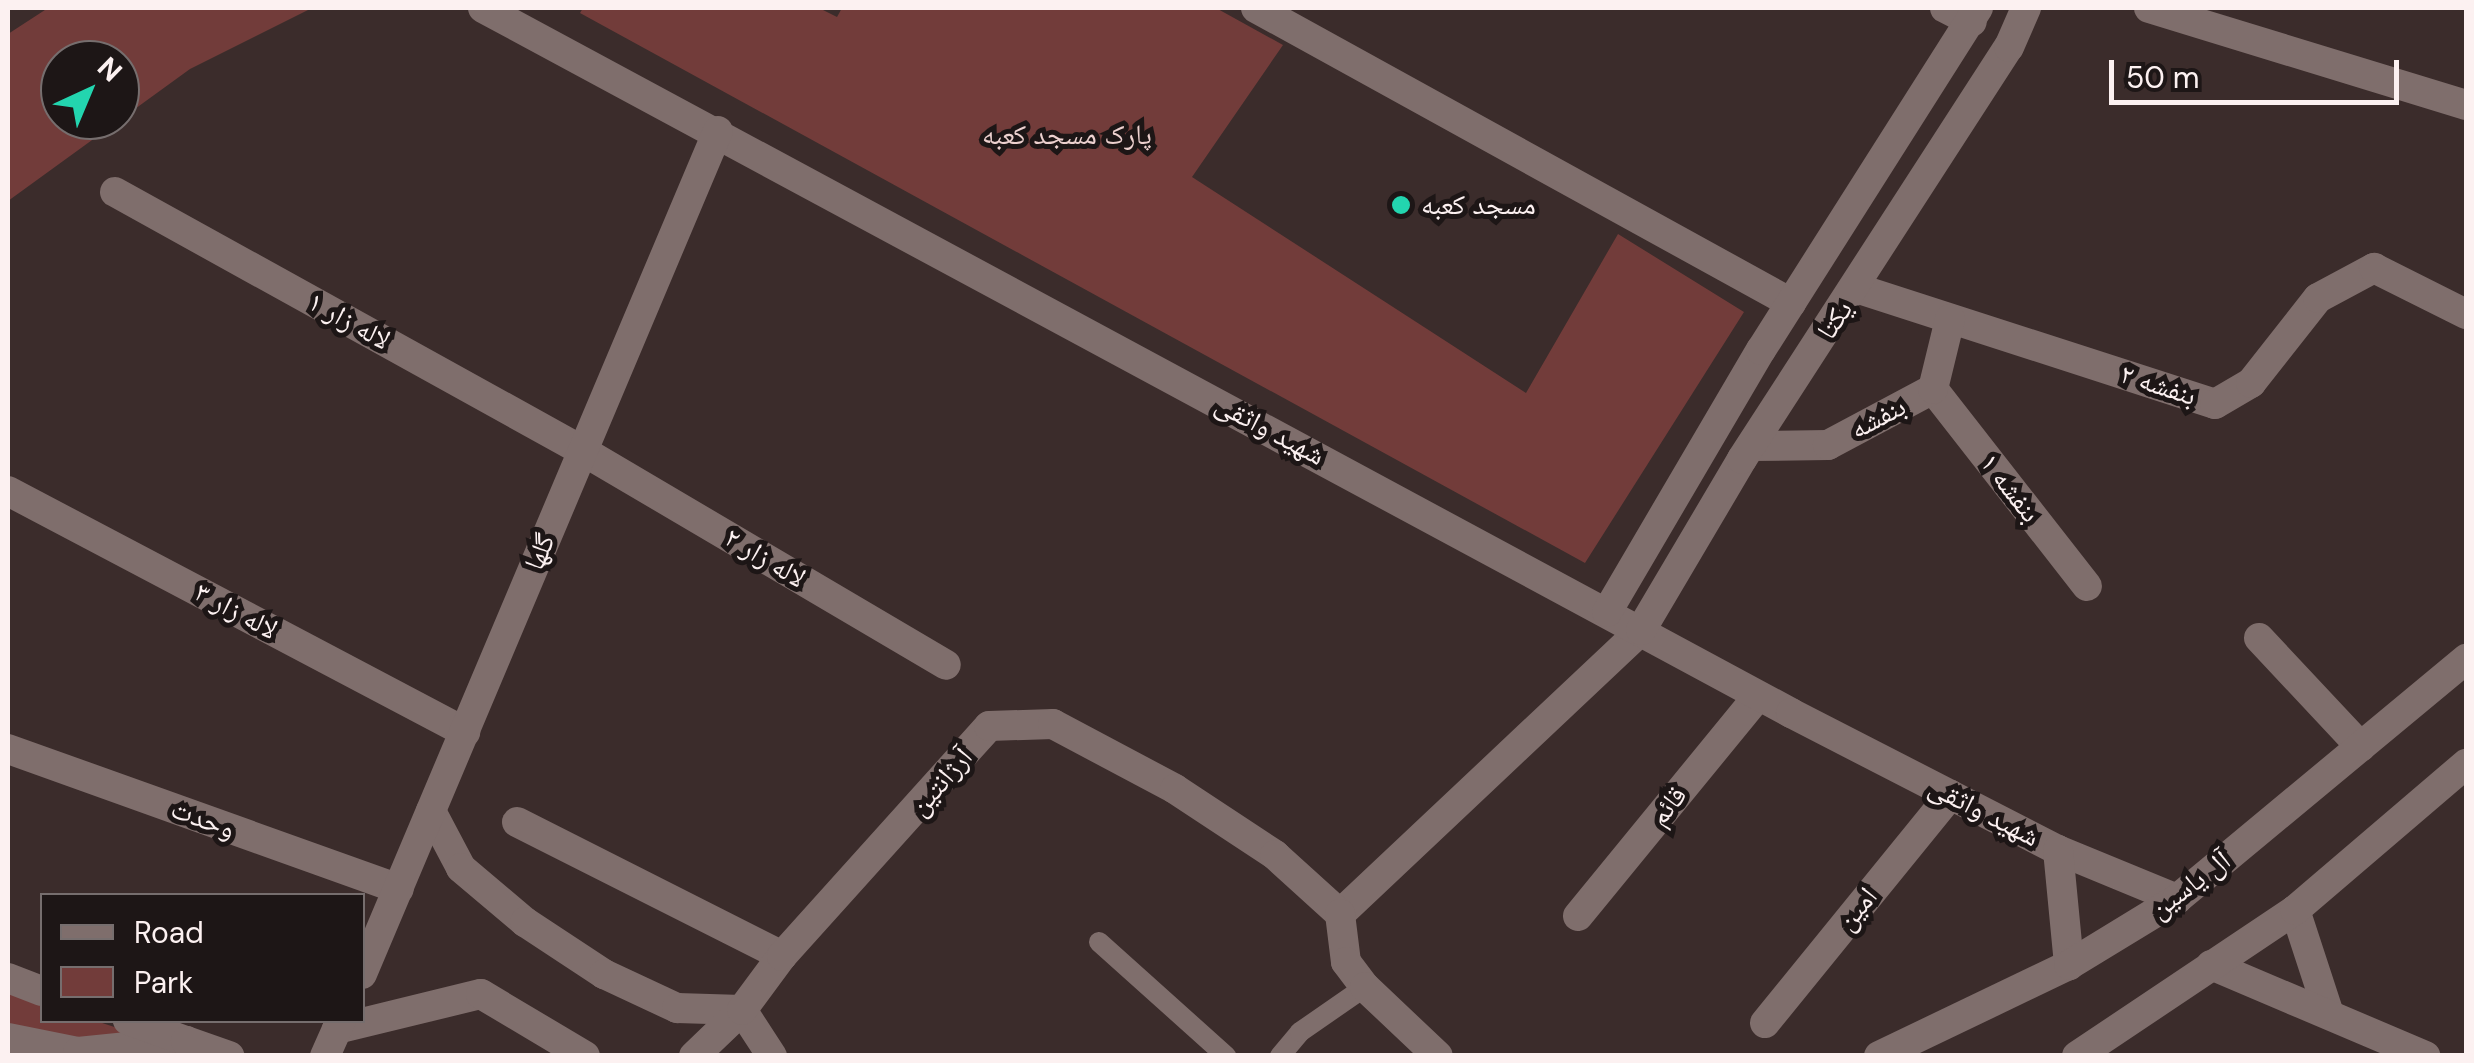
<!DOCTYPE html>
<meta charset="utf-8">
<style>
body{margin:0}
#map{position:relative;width:2474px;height:1063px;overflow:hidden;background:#3b2c2b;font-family:"DM Sans","Noto Naskh Arabic",sans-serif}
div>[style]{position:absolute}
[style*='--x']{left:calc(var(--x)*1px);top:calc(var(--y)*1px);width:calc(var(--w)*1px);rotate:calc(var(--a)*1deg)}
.green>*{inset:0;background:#723c3a}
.service>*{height:20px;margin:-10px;padding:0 10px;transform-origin:10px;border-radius:10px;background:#7f6e6c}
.minor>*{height:30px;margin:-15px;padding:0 15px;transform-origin:15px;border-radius:15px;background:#7f6e6c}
.tertiary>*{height:30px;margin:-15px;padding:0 15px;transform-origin:15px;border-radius:15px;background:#7f6e6c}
.secondary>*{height:30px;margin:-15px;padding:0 15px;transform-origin:15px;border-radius:15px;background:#7f6e6c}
.dots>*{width:28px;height:28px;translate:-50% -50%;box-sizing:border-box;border:5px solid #1d1616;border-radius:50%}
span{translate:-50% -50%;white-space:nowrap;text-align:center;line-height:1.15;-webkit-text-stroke:10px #1d1616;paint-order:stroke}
.park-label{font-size:28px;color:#edd1cf}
.poi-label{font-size:28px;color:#fcf1f1}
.left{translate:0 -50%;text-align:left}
.street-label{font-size:28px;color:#fcf1f1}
.frame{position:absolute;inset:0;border:10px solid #fcf1f1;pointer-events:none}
.legend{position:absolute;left:40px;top:893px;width:325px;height:130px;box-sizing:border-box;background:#1d1616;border:2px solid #766e6e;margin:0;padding:12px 18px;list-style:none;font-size:30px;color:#fcf1f1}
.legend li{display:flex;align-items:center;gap:20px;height:50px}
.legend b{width:50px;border:2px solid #766e6e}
.north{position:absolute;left:40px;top:40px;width:100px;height:100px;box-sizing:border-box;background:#1d1616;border:2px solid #766e6e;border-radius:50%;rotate:44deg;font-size:28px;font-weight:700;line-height:40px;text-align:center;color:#fcf1f1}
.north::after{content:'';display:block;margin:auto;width:35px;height:45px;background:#23d5af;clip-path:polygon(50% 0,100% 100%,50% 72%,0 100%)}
.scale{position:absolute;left:2109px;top:60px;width:290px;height:45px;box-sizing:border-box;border:5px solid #fcf1f1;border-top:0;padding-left:12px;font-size:30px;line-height:35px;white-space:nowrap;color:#fcf1f1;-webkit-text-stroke:8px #1d1616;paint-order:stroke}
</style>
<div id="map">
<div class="green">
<div style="clip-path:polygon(evenodd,48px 8px,312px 8px,190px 69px,8px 201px,8px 34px,48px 8px,60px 60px,120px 60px,120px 120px,60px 120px,60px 60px)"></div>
<div style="clip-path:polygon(583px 8px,819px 8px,837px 17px,842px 8px,1216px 8px,1283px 45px,1192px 177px,1526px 393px,1618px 234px,1744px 312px,1585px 563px,580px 13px)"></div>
<div style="clip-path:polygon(8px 990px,42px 1002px,42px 1020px,96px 1021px,136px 1034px,75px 1041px,8px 1027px)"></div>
</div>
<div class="service">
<div style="--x:1099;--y:942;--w:171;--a:41.9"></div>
<div style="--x:1280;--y:1056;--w:31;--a:-50"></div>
<div style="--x:1300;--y:1032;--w:79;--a:-34.7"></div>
</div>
<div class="minor">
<div style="--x:1256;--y:8;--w:611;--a:28.87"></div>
<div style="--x:1945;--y:8;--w:30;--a:27"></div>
<div style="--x:2149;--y:8;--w:332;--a:17"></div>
<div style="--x:115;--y:192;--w:535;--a:28.96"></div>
<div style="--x:583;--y:451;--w:421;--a:30.5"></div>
<div style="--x:1856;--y:288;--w:377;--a:17.9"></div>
<div style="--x:2215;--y:404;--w:42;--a:-30.3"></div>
<div style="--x:2251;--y:383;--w:108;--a:-51.8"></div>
<div style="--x:2318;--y:298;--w:64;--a:-28.2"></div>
<div style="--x:2374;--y:268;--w:103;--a:26.6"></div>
<div style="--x:1933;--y:389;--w:250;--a:52"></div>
<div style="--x:1751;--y:446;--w:77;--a:-0.7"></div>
<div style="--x:1828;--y:445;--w:119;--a:-28.1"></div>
<div style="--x:1933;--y:389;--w:72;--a:-76.3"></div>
<div style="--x:8;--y:491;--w:517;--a:27.81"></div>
<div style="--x:2259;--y:638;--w:149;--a:46.9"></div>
<div style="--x:431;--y:811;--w:64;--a:62.2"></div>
<div style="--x:461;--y:868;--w:84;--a:40.2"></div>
<div style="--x:525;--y:922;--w:95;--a:33.4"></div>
<div style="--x:604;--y:974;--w:81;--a:25"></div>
<div style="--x:677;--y:1008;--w:65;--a:1.8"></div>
<div style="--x:517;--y:822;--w:297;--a:26.8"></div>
<div style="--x:2295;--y:910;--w:106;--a:71.9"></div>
<div style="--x:1340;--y:914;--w:414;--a:-43.3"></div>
<div style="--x:1578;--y:916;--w:284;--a:-50.7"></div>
<div style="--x:2211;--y:965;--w:233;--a:23"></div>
<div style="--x:8;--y:978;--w:36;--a:21"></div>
<div style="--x:742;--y:1010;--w:55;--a:56.9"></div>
<div style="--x:1765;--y:1023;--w:294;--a:-50.9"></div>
<div style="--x:337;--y:1029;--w:148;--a:-13.7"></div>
<div style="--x:481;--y:994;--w:121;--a:30.8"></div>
<div style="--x:8;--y:1038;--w:71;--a:11.3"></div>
<div style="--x:78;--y:1052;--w:109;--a:-5.8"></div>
<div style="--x:186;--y:1041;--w:62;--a:-160.1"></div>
<div style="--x:186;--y:1041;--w:46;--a:19.2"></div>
<div style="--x:694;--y:1056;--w:66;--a:-43.8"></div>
<div style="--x:742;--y:1010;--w:67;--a:-53.5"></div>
<div style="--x:782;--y:956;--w:309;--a:-48"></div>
<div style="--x:989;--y:726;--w:64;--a:-1.8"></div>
<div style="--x:1053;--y:724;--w:138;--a:28"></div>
<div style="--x:1175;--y:789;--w:120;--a:33.4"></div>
<div style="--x:1275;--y:855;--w:88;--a:42.2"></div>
<div style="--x:1340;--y:914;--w:48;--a:82.9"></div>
<div style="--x:1346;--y:962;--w:31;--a:53"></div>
<div style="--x:1365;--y:987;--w:100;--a:43.4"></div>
</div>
<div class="tertiary">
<div style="--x:483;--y:8;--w:1486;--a:28.32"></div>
<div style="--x:1791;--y:713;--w:300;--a:27.2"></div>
<div style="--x:2058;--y:850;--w:129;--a:22.4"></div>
<div style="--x:1607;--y:612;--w:304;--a:-59.6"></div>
<div style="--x:1761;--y:350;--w:405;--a:-57.6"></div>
<div style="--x:1641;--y:630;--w:199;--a:-59.4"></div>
<div style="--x:1742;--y:459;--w:491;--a:-57.1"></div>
<div style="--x:2009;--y:47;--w:43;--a:-66.4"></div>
<div style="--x:8;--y:749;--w:415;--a:19.7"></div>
<div style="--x:2058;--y:850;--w:116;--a:84.5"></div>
<div style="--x:362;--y:974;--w:915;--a:-67.11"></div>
<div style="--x:325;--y:1056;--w:39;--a:-66"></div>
</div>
<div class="secondary">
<div style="--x:1879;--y:1056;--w:211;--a:-25.6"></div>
<div style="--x:2069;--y:965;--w:127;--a:-31.4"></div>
<div style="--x:2177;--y:899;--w:376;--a:-39.7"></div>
<div style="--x:2077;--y:1056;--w:262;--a:-33.8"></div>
<div style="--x:2295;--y:910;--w:225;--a:-40.5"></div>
</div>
<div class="dots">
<div style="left:1401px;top:205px;background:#23d5af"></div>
</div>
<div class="park-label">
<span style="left:1067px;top:135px">پارک مسجد کعبه</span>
</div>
<div class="poi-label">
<span class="left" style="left:1421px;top:205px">مسجد کعبه</span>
</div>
<div class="street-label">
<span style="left:1835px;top:320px;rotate:-56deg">یکتا</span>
<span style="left:349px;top:321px;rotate:29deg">لاله زار ۱</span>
<span style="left:2158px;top:385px;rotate:18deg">بنفشه ۲</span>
<span style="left:1878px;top:418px;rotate:-28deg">بنفشه</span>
<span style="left:1270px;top:430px;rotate:28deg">شهید واثقی</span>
<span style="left:2010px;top:488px;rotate:52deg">بنفشه ۱</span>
<span style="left:540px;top:552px;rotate:-67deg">گلها</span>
<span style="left:765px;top:558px;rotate:31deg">لاله زار ۲</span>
<span style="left:236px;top:611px;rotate:28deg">لاله زار ۳</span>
<span style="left:941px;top:782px;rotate:-49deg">آرژانتین</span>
<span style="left:1668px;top:806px;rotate:-51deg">قائم</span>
<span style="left:1984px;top:812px;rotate:27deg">شهید واثقی</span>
<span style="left:203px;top:819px;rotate:20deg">وحدت</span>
<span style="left:2190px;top:885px;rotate:-37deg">آل یاسین</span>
<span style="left:1857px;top:909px;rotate:-51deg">امین</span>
</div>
<div class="frame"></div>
<ul class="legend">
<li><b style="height:12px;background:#7f6e6c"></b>Road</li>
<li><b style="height:28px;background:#723c3a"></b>Park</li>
</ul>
<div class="north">N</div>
<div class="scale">50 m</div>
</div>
